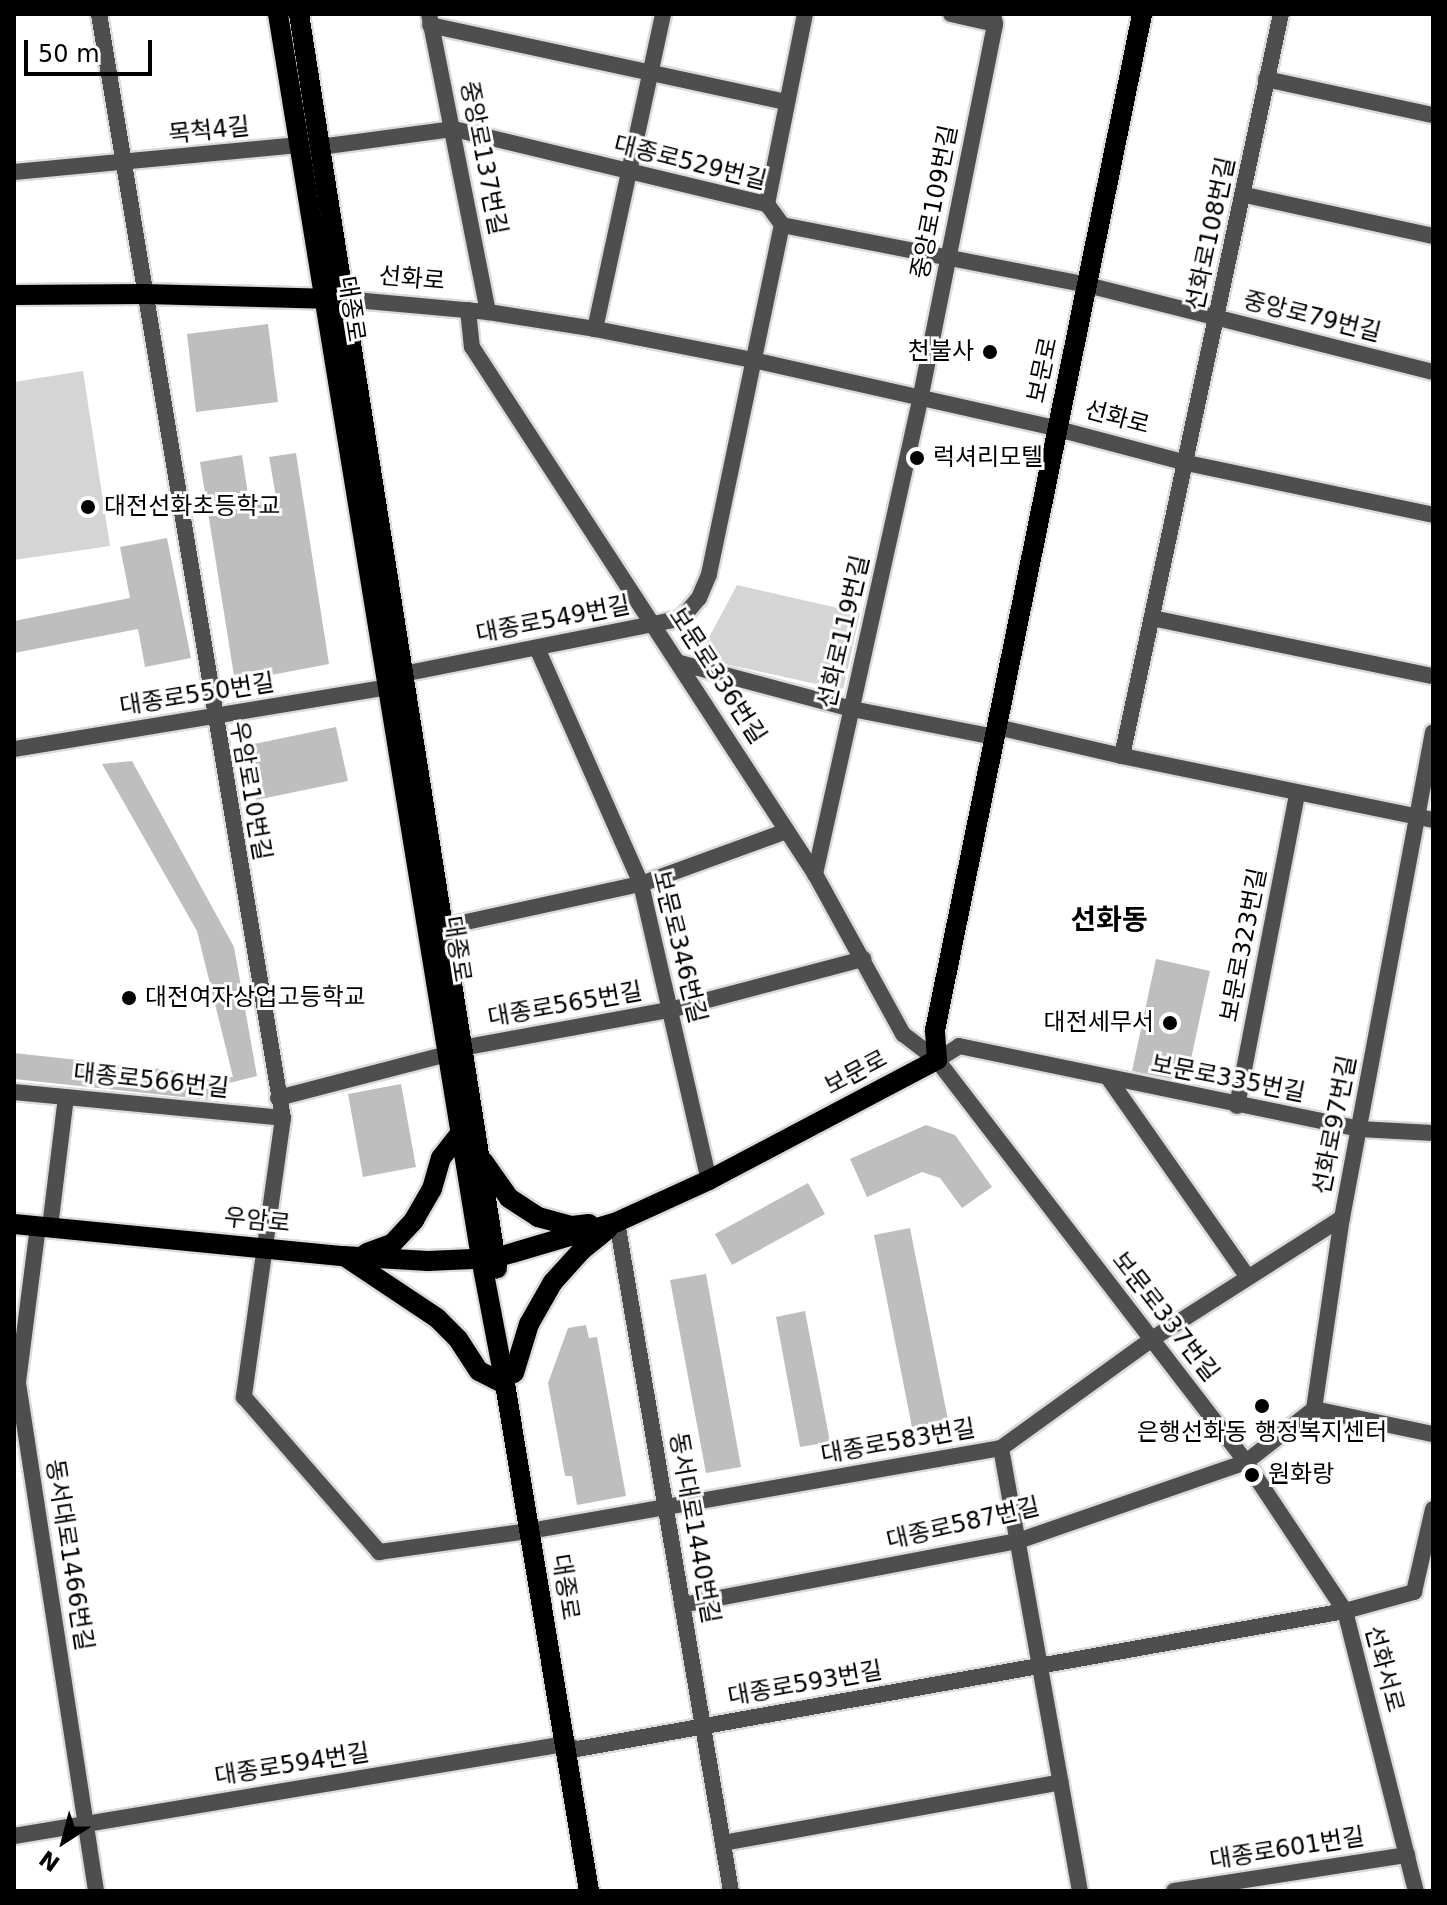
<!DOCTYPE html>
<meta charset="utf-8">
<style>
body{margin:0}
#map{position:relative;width:1447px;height:1905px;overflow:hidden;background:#fff;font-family:"DejaVu Sans","Noto Sans KR",sans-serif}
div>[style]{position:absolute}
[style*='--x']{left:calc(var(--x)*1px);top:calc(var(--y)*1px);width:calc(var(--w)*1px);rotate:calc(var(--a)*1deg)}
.green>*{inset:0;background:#d5d5d5}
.building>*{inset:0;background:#bebebe}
.roads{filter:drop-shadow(2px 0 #dbdbdb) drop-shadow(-2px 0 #dbdbdb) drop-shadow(0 2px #dbdbdb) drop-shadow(0 -2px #dbdbdb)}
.minor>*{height:16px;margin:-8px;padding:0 8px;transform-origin:8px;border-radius:8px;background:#4e4e4e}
.major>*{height:20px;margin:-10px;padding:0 10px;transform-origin:10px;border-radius:10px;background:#000}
.dots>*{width:22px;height:22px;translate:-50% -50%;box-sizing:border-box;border:4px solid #fff;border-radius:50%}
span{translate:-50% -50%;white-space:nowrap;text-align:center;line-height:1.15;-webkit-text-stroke:6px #fff;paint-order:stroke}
.street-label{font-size:24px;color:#000}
.poi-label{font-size:24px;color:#000}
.right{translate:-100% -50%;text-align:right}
.left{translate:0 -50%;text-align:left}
.quarter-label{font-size:28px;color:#000;font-weight:700}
.frame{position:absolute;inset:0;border:16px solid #000;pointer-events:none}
.north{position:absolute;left:24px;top:1801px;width:80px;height:80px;-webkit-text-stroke:6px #fff;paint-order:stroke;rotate:216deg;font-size:22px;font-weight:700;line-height:32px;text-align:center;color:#000}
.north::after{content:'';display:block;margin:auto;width:28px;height:36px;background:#000;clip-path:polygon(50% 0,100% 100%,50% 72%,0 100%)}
.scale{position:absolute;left:24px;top:40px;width:128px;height:36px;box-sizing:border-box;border:4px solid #000;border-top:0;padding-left:10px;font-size:24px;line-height:28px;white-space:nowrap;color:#000;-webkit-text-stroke:6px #fff;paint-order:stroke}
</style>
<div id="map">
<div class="green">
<div style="clip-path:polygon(83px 371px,110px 546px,14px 560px,14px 382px)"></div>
<div style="clip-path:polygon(737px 585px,860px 613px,843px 690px,698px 658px)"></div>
</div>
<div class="building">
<div style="clip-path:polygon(268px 324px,278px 402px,196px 412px,187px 334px)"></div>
<div style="clip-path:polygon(296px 453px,329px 664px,235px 682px,200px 462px,242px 455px,249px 501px,276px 497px,269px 457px)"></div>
<div style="clip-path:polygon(167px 538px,191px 658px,145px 667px,138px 629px,14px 653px,14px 621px,130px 598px,120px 547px)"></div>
<div style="clip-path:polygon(336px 727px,348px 781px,256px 800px,245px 746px)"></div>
<div style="clip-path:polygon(132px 761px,234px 947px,257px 1076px,213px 1087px,211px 1100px,14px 1079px,14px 1053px,233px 1077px,197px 931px,102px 764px)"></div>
<div style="clip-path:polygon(1156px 959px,1210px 971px,1186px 1082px,1132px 1071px)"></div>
<div style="clip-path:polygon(401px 1084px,416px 1167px,363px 1177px,348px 1094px)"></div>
<div style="clip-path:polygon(926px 1125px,955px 1135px,992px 1187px,962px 1208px,940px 1178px,922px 1172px,867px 1197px,850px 1159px)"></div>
<div style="clip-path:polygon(808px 1183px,825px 1214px,732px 1265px,715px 1234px)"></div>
<div style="clip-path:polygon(910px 1228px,948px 1420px,912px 1427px,874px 1235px)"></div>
<div style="clip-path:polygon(706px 1274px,741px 1467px,706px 1473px,670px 1280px)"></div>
<div style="clip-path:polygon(805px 1311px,830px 1442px,800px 1447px,776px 1317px)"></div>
<div style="clip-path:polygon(586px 1325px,589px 1338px,597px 1337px,626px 1496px,577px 1505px,572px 1476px,565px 1476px,548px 1383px,568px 1328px)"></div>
</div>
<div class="roads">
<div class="minor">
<div style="--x:99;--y:14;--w:1119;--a:80.54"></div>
<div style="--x:283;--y:1118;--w:282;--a:98"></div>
<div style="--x:244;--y:1397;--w:206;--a:48.9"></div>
<div style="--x:379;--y:1552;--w:151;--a:-8"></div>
<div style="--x:429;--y:14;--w:304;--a:78.8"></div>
<div style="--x:951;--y:14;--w:45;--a:12.8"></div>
<div style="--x:430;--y:25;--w:365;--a:12.2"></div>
<div style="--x:1266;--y:79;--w:171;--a:12.2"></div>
<div style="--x:320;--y:147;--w:135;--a:-7.7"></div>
<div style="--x:454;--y:129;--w:322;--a:13.5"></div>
<div style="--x:767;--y:204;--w:26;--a:54"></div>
<div style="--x:782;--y:225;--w:311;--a:11.1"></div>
<div style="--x:1087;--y:285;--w:357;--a:14.1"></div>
<div style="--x:14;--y:172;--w:286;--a:-5.4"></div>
<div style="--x:1245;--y:195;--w:192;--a:12.3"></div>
<div style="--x:767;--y:204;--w:194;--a:-78.7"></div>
<div style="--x:344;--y:299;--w:145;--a:5.2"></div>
<div style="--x:488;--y:312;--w:108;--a:9"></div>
<div style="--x:595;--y:329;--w:161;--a:11.1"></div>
<div style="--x:753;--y:360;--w:313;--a:12.7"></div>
<div style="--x:1058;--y:429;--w:133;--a:14.8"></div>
<div style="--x:1187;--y:463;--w:251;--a:11.9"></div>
<div style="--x:468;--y:310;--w:37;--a:84"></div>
<div style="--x:472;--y:347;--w:629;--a:56.94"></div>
<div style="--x:815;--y:874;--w:183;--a:61.2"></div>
<div style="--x:903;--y:1034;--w:43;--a:37.4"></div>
<div style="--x:937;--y:1060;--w:507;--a:52.45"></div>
<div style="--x:1246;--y:1462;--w:179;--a:56.4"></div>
<div style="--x:1345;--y:1611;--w:289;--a:75.8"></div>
<div style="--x:595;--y:329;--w:322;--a:-77.8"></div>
<div style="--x:1152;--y:618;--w:287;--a:11.7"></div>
<div style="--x:537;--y:648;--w:258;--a:66.2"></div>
<div style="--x:641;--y:884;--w:304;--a:77.1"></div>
<div style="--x:680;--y:663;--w:178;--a:15"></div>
<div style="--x:852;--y:709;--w:146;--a:11.1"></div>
<div style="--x:403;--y:674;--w:285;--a:-11.3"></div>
<div style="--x:682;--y:618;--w:26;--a:-50"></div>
<div style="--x:699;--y:598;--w:26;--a:-67"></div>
<div style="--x:709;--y:574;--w:357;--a:-78.2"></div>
<div style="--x:997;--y:727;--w:128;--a:13.1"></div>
<div style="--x:1122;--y:756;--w:318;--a:11.6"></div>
<div style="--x:14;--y:749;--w:379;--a:-9.4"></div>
<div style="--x:1122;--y:756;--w:759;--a:-77.91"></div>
<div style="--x:815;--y:874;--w:485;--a:-77.5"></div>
<div style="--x:920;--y:400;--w:383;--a:-78.7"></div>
<div style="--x:995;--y:24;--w:10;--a:-101"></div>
<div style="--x:443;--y:927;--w:203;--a:-12.3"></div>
<div style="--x:641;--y:884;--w:155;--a:-20"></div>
<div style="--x:462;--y:1048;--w:211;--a:-10.4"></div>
<div style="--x:670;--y:1010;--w:200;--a:-14.8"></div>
<div style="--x:937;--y:1060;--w:26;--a:-32"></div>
<div style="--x:959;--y:1046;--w:409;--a:11.7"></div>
<div style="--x:1359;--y:1129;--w:74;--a:3.1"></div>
<div style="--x:1109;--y:1079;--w:241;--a:55"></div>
<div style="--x:14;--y:1092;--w:270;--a:5.5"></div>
<div style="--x:278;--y:1098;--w:175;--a:-14.6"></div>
<div style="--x:1237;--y:1106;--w:319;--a:-79.1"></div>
<div style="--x:617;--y:1222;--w:679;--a:80.33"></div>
<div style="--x:38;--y:1226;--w:158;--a:97.3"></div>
<div style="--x:18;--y:1383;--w:514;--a:81.27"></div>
<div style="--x:50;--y:1227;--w:131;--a:-83"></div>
<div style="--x:1314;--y:1409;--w:193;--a:-81.7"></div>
<div style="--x:1342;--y:1218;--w:494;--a:-79.4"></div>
<div style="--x:1314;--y:1409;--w:122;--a:11.9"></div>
<div style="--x:1001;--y:1448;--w:450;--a:79.9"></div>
<div style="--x:541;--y:1529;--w:467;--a:-10"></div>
<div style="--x:1001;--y:1448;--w:186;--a:-35.8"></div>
<div style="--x:1152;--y:1339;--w:225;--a:-32.5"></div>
<div style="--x:682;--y:1605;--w:342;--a:-10.8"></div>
<div style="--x:1018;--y:1541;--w:241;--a:-19.1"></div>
<div style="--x:1246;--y:1462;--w:86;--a:-37.9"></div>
<div style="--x:14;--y:1836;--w:559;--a:-9.48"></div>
<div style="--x:565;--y:1744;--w:13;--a:23"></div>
<div style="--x:577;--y:1749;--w:780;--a:-10.19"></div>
<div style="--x:1345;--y:1611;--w:72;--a:-15.4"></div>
<div style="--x:1414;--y:1592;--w:85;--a:-77.1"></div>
<div style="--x:723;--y:1843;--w:343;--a:-10.2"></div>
<div style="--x:1174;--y:1891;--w:236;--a:-8.8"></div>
</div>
<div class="major">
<div style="--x:278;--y:14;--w:1260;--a:80.73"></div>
<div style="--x:481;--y:1258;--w:128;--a:79.2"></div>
<div style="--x:505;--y:1384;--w:514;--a:80.59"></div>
<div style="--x:299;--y:14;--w:1270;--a:81.03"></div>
<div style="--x:14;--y:295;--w:131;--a:-0.4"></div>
<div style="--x:145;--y:294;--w:189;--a:1.5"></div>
<div style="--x:483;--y:1161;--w:45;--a:54.9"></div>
<div style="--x:509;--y:1198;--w:35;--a:33"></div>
<div style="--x:538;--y:1217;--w:35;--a:15"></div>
<div style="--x:572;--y:1226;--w:17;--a:-7"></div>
<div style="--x:14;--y:1224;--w:331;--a:5.6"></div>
<div style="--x:343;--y:1256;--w:85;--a:3.4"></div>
<div style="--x:428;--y:1261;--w:67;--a:-2.6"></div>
<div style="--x:495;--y:1258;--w:127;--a:-16.4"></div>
<div style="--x:617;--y:1222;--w:101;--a:-24.5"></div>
<div style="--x:709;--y:1180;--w:258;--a:-27.8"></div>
<div style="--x:937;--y:1060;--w:30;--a:-94"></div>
<div style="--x:935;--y:1030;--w:1037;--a:-78.48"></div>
<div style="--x:367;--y:1253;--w:27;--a:-20"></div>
<div style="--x:392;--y:1244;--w:33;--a:-47"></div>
<div style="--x:414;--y:1220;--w:36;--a:-60"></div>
<div style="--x:432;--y:1189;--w:32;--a:-74"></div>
<div style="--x:441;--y:1158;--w:33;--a:-52"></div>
<div style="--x:347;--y:1258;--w:108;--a:33.7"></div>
<div style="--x:437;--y:1318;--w:30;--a:45"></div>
<div style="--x:458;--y:1339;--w:38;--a:57"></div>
<div style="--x:479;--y:1371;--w:29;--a:27"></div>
<div style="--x:514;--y:1373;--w:51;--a:-73"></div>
<div style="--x:529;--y:1324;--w:48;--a:-60.3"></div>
<div style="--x:553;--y:1282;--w:43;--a:-47.8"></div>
<div style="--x:582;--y:1250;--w:33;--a:-39"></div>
</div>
</div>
<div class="dots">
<div style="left:990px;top:352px;background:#000"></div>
<div style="left:917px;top:458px;background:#000"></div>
<div style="left:88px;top:507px;background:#000"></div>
<div style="left:129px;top:998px;background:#000"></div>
<div style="left:1170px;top:1023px;background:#000"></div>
<div style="left:1262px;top:1406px;background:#000"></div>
<div style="left:1252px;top:1475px;background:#000"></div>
</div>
<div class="street-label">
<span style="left:209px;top:131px;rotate:-6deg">목척4길</span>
<span style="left:483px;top:158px;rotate:79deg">중앙로137번길</span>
<span style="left:690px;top:163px;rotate:14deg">대종로529번길</span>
<span style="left:935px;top:202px;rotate:-79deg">중앙로109번길</span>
<span style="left:1211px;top:234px;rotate:-78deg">선화로108번길</span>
<span style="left:412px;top:279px;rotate:5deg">선화로</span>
<span style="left:351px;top:309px;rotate:81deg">대종로</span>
<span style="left:1312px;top:317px;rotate:14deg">중앙로79번길</span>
<span style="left:1043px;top:370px;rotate:-78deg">보문로</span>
<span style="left:1117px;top:418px;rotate:15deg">선화로</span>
<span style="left:553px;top:620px;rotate:-11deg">대종로549번길</span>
<span style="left:844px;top:632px;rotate:-77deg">선화로119번길</span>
<span style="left:717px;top:676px;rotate:57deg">보문로336번길</span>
<span style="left:197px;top:695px;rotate:-9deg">대종로550번길</span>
<span style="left:250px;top:791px;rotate:80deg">우암로10번길</span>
<span style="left:1244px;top:945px;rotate:-79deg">보문로323번길</span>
<span style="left:679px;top:947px;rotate:76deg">보문로346번길</span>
<span style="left:457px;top:949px;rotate:81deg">대종로</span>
<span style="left:565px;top:1005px;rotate:-10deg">대종로565번길</span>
<span style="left:856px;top:1073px;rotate:-28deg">보문로</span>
<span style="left:1228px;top:1079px;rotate:11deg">보문로335번길</span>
<span style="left:151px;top:1081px;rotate:6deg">대종로566번길</span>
<span style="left:1335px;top:1125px;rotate:-79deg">선화로97번길</span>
<span style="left:257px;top:1221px;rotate:6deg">우암로</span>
<span style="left:1165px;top:1317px;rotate:52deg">보문로337번길</span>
<span style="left:898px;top:1442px;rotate:-10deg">대종로583번길</span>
<span style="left:963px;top:1524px;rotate:-13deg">대종로587번길</span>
<span style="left:694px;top:1528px;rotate:80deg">동서대로1440번길</span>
<span style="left:69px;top:1555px;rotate:81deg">동서대로1466번길</span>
<span style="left:565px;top:1587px;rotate:81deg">대종로</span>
<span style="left:1384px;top:1669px;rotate:75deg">선화서로</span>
<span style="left:805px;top:1684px;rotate:-10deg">대종로593번길</span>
<span style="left:292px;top:1765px;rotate:-9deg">대종로594번길</span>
<span style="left:1287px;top:1849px;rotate:-9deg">대종로601번길</span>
</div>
<div class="poi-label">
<span class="right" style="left:974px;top:352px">천불사</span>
<span class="left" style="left:933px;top:458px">럭셔리모텔</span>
<span class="left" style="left:104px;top:507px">대전선화초등학교</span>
<span class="left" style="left:145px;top:998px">대전여자상업고등학교</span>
<span class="right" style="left:1154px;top:1023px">대전세무서</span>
<span style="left:1262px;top:1433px">은행선화동 행정복지센터</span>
<span class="left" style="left:1268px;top:1475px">원화랑</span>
</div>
<div class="quarter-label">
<span style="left:1109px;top:920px">선화동</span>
</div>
<div class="frame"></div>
<div class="north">N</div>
<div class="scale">50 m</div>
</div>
